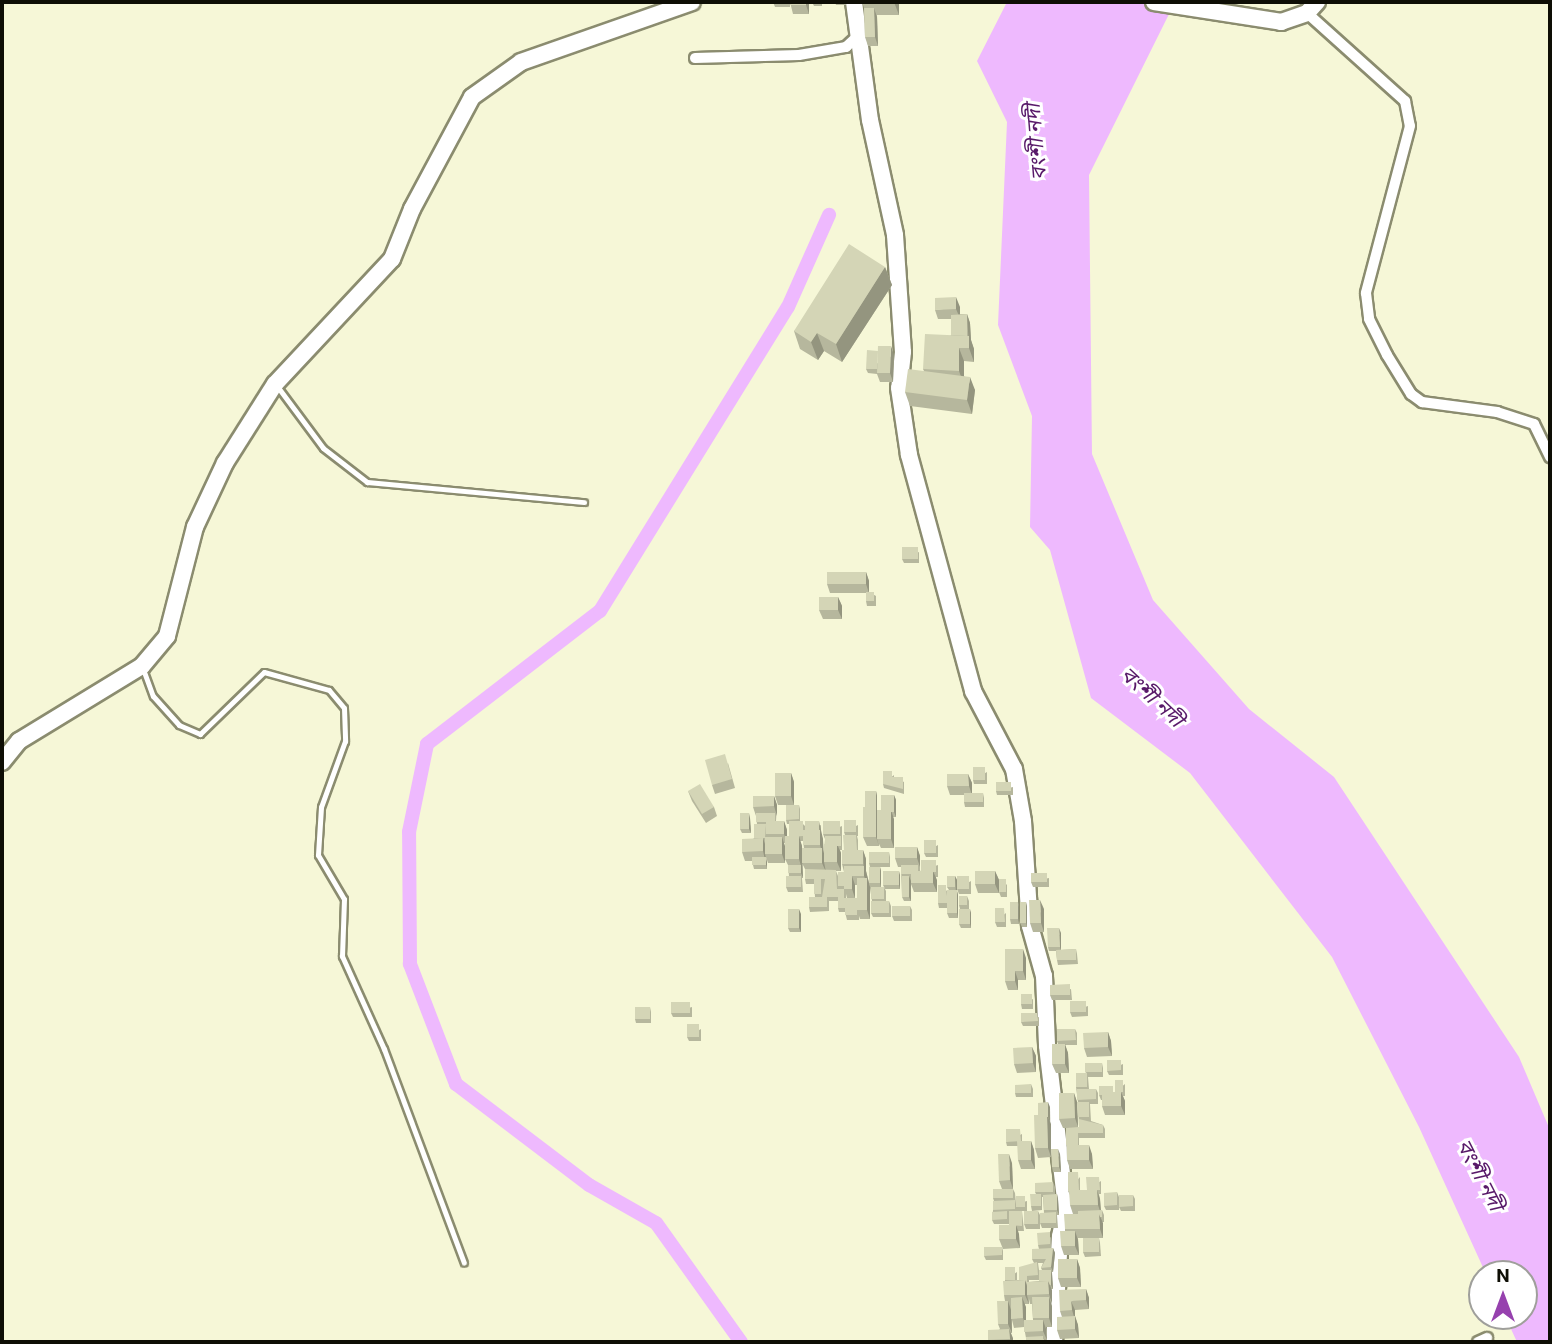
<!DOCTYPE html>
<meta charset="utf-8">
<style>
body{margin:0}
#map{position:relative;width:1552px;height:1344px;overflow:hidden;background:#f6f7d7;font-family:Roboto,"Noto Sans Bengali",sans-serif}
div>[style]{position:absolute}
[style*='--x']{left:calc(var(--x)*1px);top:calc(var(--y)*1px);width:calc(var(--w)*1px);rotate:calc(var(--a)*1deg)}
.water>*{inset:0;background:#eeb9fe}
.canal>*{height:14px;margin:-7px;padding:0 7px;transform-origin:7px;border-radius:7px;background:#eeb9fe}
.roads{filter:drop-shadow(2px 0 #8b8c6f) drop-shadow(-2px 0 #8b8c6f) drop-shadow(0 2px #8b8c6f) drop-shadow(0 -2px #8b8c6f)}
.lane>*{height:5px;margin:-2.5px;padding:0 2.5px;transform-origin:2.5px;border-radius:2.5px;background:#fff}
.street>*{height:10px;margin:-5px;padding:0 5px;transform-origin:5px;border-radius:5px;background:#fff}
.secondary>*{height:16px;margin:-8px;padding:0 8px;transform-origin:8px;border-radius:8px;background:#fff}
.wall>*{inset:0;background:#b6b79d}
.shaded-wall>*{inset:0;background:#94957f}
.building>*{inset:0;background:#d4d5b6}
span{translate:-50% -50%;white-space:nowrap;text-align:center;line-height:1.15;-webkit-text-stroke:6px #fff;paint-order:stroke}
.water-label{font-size:21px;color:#581969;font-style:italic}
.frame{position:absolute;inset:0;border:4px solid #0e0e05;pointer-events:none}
.north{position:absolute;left:1468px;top:1260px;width:70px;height:70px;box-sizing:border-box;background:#fff;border:2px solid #9f9f9b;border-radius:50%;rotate:0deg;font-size:19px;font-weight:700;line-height:28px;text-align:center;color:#0e0e05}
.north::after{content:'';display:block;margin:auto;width:24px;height:32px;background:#9641ae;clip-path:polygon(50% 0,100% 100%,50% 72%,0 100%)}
</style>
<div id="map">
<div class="water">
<div style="clip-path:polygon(1007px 2px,1175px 2px,1089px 175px,1092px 454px,1153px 600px,1249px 709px,1334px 777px,1519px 1057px,1550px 1130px,1550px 1342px,1517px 1342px,1505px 1316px,1524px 1316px,1524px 1274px,1486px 1274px,1419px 1127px,1332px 957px,1190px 773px,1091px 698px,1050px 550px,1030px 527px,1032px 416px,998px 325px,1007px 122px,977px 61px)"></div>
</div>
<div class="canal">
<div style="--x:741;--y:1342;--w:146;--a:-125.5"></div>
<div style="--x:656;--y:1223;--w:77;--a:-150.4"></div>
<div style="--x:589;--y:1185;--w:167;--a:-142.8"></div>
<div style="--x:456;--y:1084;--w:129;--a:-111"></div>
<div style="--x:410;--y:964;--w:132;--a:-90.4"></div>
<div style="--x:409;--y:832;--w:90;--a:-78.4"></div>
<div style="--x:427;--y:744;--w:218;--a:-37.6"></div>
<div style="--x:600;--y:611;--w:357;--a:-58.3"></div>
<div style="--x:788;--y:307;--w:101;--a:-66"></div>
</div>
<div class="roads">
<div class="lane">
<div style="--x:277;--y:386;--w:77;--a:53.4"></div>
<div style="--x:323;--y:448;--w:56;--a:37.7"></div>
<div style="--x:367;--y:482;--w:218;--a:5.3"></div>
<div style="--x:143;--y:669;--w:29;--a:70"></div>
<div style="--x:153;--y:696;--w:39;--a:48"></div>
<div style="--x:179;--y:725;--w:23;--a:23"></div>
<div style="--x:200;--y:734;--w:89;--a:-44.1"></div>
<div style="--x:264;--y:672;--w:67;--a:15.5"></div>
<div style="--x:329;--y:690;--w:23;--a:50"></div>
<div style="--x:344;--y:708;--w:33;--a:88"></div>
<div style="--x:345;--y:741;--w:70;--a:110"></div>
<div style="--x:321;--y:807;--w:48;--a:93.6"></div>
<div style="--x:318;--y:855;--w:51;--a:59.4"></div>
<div style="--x:344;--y:899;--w:57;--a:92"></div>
<div style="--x:342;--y:956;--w:102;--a:65.7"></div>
<div style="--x:384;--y:1049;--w:228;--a:69.5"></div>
</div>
<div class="street">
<div style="--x:1307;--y:13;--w:132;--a:41.9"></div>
<div style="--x:1405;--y:101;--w:25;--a:79"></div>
<div style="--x:1410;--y:126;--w:173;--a:104.8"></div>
<div style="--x:1366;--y:293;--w:26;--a:83"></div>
<div style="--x:1369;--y:319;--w:40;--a:63.4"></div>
<div style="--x:1387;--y:355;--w:46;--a:58.4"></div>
<div style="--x:1411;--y:394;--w:14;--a:36"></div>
<div style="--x:1422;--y:402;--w:76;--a:7.6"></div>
<div style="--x:1497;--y:412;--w:39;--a:18"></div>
<div style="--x:1534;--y:424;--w:37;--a:64"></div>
<div style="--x:695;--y:58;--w:104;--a:-1.7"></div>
<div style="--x:799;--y:55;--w:48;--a:-9.7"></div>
<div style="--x:846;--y:47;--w:16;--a:-43"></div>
<div style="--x:1478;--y:1342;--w:10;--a:-24"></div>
</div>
<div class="secondary">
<div style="--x:854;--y:2;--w:119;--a:82.3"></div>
<div style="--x:870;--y:120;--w:118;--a:77.7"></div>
<div style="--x:895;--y:235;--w:117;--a:86.1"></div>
<div style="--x:903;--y:352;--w:36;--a:96"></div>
<div style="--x:899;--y:388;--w:68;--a:81.5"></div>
<div style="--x:909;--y:455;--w:245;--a:74.8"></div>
<div style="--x:973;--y:691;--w:88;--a:62.3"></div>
<div style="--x:1014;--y:769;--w:53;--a:80.2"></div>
<div style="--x:1023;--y:821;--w:105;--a:86.2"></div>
<div style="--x:1030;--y:926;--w:52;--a:74.4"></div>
<div style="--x:1044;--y:976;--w:70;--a:87.5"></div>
<div style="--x:1047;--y:1046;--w:163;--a:83.3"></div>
<div style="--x:1066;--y:1208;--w:29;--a:102"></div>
<div style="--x:1060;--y:1236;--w:106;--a:93.2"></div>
<div style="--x:1154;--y:2;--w:129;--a:8.9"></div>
<div style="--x:1281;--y:22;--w:28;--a:-19"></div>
<div style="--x:1307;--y:13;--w:15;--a:-48"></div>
<div style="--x:2;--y:762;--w:27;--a:-51"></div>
<div style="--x:19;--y:741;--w:144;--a:-31.4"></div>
<div style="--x:142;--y:666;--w:39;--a:-50"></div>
<div style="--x:167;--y:636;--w:113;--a:-75.6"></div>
<div style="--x:195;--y:527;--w:71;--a:-64.9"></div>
<div style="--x:225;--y:463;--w:93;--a:-57.7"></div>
<div style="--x:275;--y:384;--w:171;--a:-46.9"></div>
<div style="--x:392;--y:259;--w:54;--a:-68.2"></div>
<div style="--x:412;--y:209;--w:127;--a:-61.8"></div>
<div style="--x:472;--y:97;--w:60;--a:-35.5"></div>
<div style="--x:521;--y:62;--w:181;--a:-19.3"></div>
</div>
</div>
<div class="wall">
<div style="clip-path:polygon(773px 2px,790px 2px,790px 7px,775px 7px)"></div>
<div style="clip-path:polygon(790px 2px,809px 2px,809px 14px,793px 14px)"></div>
<div style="clip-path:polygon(812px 2px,822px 2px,822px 6px,814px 6px)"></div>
<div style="clip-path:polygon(835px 2px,846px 2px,846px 5px,836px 5px)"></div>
<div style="clip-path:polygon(862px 2px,899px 2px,899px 15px,877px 15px,878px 46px,868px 46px,865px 37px,864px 8px)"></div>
<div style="clip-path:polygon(885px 267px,892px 285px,842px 362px,824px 351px,818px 360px,800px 349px,794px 331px)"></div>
<div style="clip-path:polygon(960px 307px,960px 314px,967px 314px,970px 323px,971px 340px,974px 349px,974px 362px,964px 361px,964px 376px,975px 390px,972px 414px,910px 406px,905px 392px,924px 371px,923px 369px,951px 335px,951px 319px,938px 319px,935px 310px)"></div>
<div style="clip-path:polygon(894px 355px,893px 382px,880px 382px,877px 374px,868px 373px,866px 369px)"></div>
<div style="clip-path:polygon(919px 552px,919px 563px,904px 563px,902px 559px)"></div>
<div style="clip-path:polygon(866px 572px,869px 581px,869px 592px,876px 596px,876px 606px,867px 606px,866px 601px,866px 593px,830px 593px,827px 584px)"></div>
<div style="clip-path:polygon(838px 597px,842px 606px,842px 619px,823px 619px,819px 610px)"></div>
<div style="clip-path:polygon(728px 763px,735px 788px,715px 794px,712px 785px)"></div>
<div style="clip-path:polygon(987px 772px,987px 784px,974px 784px,973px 780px)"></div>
<div style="clip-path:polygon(evenodd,791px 773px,794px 782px,794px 805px,799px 805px,800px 809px,800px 821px,805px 826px,805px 830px,821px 825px,821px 835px,823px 839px,824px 853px,825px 839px,823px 834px,842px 826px,842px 850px,844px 850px,845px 835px,844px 832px,858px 825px,858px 836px,857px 836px,858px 840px,858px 850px,863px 850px,866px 859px,866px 871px,870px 887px,870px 919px,860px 919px,859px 916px,859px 920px,847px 920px,845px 912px,839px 912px,838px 908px,838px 901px,829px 901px,829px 911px,810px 912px,809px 907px,815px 897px,814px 884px,806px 884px,805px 879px,805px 869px,802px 863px,804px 848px,803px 841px,800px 841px,802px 846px,802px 867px,803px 878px,802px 878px,803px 892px,788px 892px,786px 887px,789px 876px,788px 865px,785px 859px,785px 843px,784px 843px,785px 863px,768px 863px,766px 857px,767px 869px,754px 869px,752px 861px,745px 861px,742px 852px,754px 838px,757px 824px,756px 816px,753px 807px,774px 796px,777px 805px,776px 821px,784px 821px,787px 830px,787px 836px,789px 836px,789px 824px,787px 824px,786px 820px,786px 805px,778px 805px,775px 796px,791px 773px,840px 850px,842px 850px,842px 864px,844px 872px,838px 876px,836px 871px,841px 871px,841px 853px,840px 850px,791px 773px,855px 885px,857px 885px,857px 898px,846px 898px,846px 894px,847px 898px,855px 898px,855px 885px)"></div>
<div style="clip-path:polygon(968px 774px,972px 783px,972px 793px,983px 793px,984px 798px,984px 807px,965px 807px,964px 802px,964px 795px,950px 795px,947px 786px)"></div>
<div style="clip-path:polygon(894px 775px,894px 777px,904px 782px,904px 794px,884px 788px,883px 784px)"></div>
<div style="clip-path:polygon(1013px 787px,1013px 795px,997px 795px,996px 791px)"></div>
<div style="clip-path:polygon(688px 791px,714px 807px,717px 816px,706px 823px,692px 801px)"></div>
<div style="clip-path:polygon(876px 791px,877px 796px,877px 812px,881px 810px,894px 795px,896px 800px,896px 817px,893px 817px,894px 848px,881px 848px,879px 844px,879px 846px,867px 846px,863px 837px,865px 807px)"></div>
<div style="clip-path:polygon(750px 818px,751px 833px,742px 833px,740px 829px)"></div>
<div style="clip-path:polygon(938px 845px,938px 857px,926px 857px,924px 853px)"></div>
<div style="clip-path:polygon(917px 847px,920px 856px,920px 871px,938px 865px,938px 877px,936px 877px,937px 892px,914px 892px,911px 884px,911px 901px,904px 901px,902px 897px,901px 867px,898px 867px,895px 858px)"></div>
<div style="clip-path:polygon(889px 852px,890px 857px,890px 867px,880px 867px,881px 871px,881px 887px,884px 887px,886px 891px,886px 901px,889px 901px,891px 906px,891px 917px,873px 917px,871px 913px,872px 901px,870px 888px,869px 883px,870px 867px,869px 863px)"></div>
<div style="clip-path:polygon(995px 871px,999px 880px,999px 893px,978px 893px,975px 884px)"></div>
<div style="clip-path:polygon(900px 875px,900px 889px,885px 889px,883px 885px)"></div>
<div style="clip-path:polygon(955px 876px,957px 880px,957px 891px,958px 895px,958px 918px,949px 918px,947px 913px,947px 908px,939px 908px,938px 903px,947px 890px,949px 890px,947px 887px)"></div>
<div style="clip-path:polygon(1049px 878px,1049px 887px,1033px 887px,1031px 882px)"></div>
<div style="clip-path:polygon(971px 881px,971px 894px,959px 894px,957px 889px)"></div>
<div style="clip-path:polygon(1007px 884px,1007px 897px,1001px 897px,999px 892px)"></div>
<div style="clip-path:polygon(967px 896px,969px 901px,969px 909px,971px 913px,971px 928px,961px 928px,959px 924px,960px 909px,959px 905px)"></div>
<div style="clip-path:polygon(1018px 902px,1019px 907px,1019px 924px,1011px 924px,1010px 919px)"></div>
<div style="clip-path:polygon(1026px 902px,1027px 907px,1027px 927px,1022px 927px,1020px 923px)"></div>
<div style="clip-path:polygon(910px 906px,912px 910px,912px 921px,894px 921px,892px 916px)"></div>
<div style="clip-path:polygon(1044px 909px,1044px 932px,1033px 932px,1030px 923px)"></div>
<div style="clip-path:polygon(1006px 913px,1006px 927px,997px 927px,995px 922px)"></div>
<div style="clip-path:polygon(801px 914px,801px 932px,790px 932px,788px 928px)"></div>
<div style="clip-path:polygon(1061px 933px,1061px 950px,1076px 949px,1077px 954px,1078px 964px,1058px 965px,1057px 960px,1056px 951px,1049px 951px,1048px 947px)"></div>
<div style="clip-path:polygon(1026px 958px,1026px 980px,1018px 980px,1018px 990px,1008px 990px,1005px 981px)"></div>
<div style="clip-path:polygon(1071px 989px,1072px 1000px,1052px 1000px,1050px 995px)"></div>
<div style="clip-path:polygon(1033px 999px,1033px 1009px,1022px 1009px,1021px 1004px)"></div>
<div style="clip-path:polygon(1088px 1006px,1088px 1016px,1072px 1017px,1070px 1012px)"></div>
<div style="clip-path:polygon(650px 1007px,651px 1012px,651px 1023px,636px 1023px,635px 1019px)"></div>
<div style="clip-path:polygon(692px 1007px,692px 1017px,673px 1017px,671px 1013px)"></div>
<div style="clip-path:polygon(1039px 1017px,1039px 1026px,1023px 1026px,1021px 1022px)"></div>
<div style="clip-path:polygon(701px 1029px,701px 1041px,689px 1041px,687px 1037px)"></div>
<div style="clip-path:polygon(1075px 1029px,1077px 1033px,1077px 1045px,1065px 1045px,1068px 1053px,1069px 1073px,1056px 1073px,1052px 1064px,1058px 1044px,1057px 1041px)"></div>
<div style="clip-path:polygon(1108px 1032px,1111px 1041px,1112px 1056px,1087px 1057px,1084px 1048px)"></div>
<div style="clip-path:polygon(1032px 1047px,1036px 1056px,1036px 1072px,1017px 1073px,1014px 1064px)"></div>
<div style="clip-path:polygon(1102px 1063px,1103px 1068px,1103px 1077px,1088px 1077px,1089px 1089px,1096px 1089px,1098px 1093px,1098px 1104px,1090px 1104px,1091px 1121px,1103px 1125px,1105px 1129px,1105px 1138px,1079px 1138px,1079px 1145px,1092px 1154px,1093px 1169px,1070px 1169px,1067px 1160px,1066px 1128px,1063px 1128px,1059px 1119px,1074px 1093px,1077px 1102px,1078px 1127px,1079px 1127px,1078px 1102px,1076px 1087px,1085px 1073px)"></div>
<div style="clip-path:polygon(1123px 1064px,1123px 1075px,1109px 1075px,1107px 1071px)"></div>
<div style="clip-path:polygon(1031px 1084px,1033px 1089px,1033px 1097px,1016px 1097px,1015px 1093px)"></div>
<div style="clip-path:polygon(1125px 1084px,1125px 1096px,1123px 1096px,1125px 1101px,1125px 1115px,1105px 1115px,1102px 1106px,1102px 1100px,1101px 1100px,1099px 1095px,1115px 1092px)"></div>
<div style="clip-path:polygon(1050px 1107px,1051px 1157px,1038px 1158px,1035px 1148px,1038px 1115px)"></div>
<div style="clip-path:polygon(1022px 1134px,1022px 1141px,1031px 1141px,1034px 1150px,1035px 1169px,1021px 1169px,1018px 1160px,1018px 1146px,1007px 1146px,1006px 1142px)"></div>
<div style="clip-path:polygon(1060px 1154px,1061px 1172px,1053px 1172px,1052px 1167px)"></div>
<div style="clip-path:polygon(1012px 1163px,1013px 1189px,1015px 1193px,1016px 1204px,1027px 1201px,1027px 1211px,1038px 1211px,1040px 1215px,1040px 1229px,1026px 1229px,1024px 1224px,1024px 1211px,1022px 1211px,1024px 1231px,1018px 1231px,1020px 1248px,1003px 1249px,999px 1239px,1009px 1225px,1009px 1214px,1009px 1224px,994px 1224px,992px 1220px,994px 1201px,993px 1198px,1002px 1189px,999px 1181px)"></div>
<div style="clip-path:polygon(1080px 1177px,1080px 1190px,1087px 1190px,1101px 1181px,1101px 1194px,1099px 1194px,1100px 1199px,1101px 1210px,1102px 1210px,1104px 1215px,1104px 1222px,1102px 1222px,1103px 1238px,1078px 1238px,1079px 1255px,1064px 1255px,1061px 1246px,1065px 1231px,1065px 1229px,1073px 1214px,1070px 1205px,1070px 1195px,1068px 1191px)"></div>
<div style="clip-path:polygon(1053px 1182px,1055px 1187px,1055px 1194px,1057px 1194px,1058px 1199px,1059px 1215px,1057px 1215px,1058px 1228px,1042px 1228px,1040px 1223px,1044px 1213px,1043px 1197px,1042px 1197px,1042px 1210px,1032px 1211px,1031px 1206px,1036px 1194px,1035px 1192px)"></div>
<div style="clip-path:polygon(1117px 1192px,1119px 1197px,1119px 1210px,1106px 1210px,1104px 1206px)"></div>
<div style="clip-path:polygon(1133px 1195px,1135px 1199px,1135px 1211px,1121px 1211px,1119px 1207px)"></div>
<div style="clip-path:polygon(evenodd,1051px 1237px,1051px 1248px,1053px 1248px,1055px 1253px,1053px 1272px,1052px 1272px,1053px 1289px,1051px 1289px,1052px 1327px,1046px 1327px,1047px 1340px,1026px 1338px,1024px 1327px,1014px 1328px,1012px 1320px,1012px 1333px,1011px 1333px,1013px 1342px,984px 1342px,989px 1342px,988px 1340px,1000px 1329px,998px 1324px,1005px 1301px,1004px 1295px,1005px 1280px,1017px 1272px,1017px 1280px,1019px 1280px,1034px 1263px,1032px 1259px,1039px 1249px,1038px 1245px,1051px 1237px,1038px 1263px,1043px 1263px,1041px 1268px,1042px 1270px,1039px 1270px,1038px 1263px,1051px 1237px,1029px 1280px,1039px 1280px,1039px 1281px,1029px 1282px,1029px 1280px,1051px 1237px,1029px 1299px,1030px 1304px,1032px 1304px,1033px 1320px,1026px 1320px,1025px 1304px,1029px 1304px,1029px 1299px)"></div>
<div style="clip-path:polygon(1099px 1238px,1100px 1243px,1101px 1256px,1085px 1257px,1083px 1252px)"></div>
<div style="clip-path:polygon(1002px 1247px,1003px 1251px,1003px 1260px,986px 1260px,984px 1256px)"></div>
<div style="clip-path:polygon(1077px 1259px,1080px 1268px,1081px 1287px,1061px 1287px,1058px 1278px)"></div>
<div style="clip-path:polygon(1086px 1289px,1089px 1298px,1089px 1309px,1075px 1310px,1075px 1316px,1078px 1325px,1079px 1338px,1060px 1339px,1057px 1330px,1062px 1317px,1060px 1311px)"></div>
</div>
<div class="shaded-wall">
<div style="clip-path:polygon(806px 2px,809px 2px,809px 14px,806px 5px)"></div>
<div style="clip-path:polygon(894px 2px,899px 2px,899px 15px)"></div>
<div style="clip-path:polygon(874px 8px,877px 17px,878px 46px,875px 37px)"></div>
<div style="clip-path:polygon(885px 267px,892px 285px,842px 362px,836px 344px)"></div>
<div style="clip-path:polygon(956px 297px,960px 307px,960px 318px,956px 309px)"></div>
<div style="clip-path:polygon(967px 314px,970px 323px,971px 340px,974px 349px,974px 362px,969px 348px)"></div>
<div style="clip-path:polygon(817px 333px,824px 351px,818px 360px,811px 342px)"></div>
<div style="clip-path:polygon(891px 346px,894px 355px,893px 382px,890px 373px)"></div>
<div style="clip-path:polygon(959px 348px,964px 361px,964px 385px,959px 371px)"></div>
<div style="clip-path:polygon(970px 377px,975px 390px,972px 414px,967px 400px)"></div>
<div style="clip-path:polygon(866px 572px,869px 581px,869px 593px,866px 584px)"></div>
<div style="clip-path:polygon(838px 597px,842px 606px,842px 619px,838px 610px)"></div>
<div style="clip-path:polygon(791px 773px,794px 782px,794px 805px,791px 796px)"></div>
<div style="clip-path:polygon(968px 774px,972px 783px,972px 795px,969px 786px)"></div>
<div style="clip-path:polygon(876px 791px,877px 796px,877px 839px,879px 846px,876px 837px)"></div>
<div style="clip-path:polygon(894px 795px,896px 800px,896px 817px,894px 812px)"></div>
<div style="clip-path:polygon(774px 796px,777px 805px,777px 816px,774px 806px)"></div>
<div style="clip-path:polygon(891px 810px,894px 819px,894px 848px,891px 839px)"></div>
<div style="clip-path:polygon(749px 813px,750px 818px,751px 833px,749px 829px)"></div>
<div style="clip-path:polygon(784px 821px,787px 830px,787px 843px,784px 834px)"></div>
<div style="clip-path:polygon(819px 821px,823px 839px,823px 850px,825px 857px,824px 862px,826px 872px,822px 863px,822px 852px,820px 845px)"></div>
<div style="clip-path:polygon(799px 836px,802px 846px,803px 878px,801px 873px,801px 866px,799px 859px)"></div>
<div style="clip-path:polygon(782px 837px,785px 846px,785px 863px,782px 854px)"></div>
<div style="clip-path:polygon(763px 838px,766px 847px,765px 854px,767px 862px,767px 869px,763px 851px)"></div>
<div style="clip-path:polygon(837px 844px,841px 853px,841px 871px,837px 862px)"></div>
<div style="clip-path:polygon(917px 847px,920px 856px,920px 867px,917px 858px)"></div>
<div style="clip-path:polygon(863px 850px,866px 859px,866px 871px,870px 887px,870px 919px,867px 910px,867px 884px,864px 876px)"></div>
<div style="clip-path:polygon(880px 867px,881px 871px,881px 888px,880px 883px)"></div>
<div style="clip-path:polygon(899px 871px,900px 875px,900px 889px,899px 885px)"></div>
<div style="clip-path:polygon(933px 871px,937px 880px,937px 892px,933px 883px)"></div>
<div style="clip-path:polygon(995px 871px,999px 880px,999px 893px,995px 884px)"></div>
<div style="clip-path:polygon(852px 876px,855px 885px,855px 898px,852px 889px)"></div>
<div style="clip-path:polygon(909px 876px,911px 881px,911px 901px,909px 897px)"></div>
<div style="clip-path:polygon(955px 876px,957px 880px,957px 891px,958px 895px,958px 918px,957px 913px)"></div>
<div style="clip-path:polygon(1040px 900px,1044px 909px,1044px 932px,1041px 923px)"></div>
<div style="clip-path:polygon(1018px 902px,1019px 907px,1019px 924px,1018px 919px)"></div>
<div style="clip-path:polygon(1026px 902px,1027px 907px,1027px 927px,1026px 923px)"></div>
<div style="clip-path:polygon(799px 909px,801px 914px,801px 932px,799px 928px)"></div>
<div style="clip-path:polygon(970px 909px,971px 913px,971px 928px,970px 924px)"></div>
<div style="clip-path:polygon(1059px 928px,1061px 933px,1061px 951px,1060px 947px)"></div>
<div style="clip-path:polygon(1023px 949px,1026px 958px,1026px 980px,1023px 971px)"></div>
<div style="clip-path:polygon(1015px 971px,1018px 980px,1018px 990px,1015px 981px)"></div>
<div style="clip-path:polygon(1108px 1032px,1111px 1041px,1112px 1056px,1108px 1047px)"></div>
<div style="clip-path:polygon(1065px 1044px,1068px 1053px,1069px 1073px,1065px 1064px)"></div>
<div style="clip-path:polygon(1032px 1047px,1036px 1056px,1036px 1072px,1033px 1063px)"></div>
<div style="clip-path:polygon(1121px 1092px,1125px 1101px,1125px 1115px,1121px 1106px)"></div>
<div style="clip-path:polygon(1074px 1093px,1077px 1102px,1078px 1127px,1075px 1118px)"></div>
<div style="clip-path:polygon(1048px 1102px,1050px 1107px,1050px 1122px,1048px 1117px)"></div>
<div style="clip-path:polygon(1047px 1115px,1051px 1124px,1051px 1157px,1048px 1148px)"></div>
<div style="clip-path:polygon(1031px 1141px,1034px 1150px,1035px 1169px,1031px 1160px)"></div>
<div style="clip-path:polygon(1089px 1145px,1092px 1154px,1093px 1169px,1089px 1160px)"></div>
<div style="clip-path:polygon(1058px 1149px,1060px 1154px,1061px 1172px,1059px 1167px)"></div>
<div style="clip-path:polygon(1009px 1154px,1012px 1163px,1013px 1189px,1010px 1180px)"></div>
<div style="clip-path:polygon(1097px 1190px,1100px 1199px,1101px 1214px,1098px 1205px)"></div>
<div style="clip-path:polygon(1057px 1194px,1058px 1199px,1059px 1215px,1057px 1210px)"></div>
<div style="clip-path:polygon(1099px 1214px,1103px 1223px,1103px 1238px,1100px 1229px)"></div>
<div style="clip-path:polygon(1016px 1225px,1019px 1234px,1020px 1248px,1016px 1239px)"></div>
<div style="clip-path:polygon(1075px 1231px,1078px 1240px,1079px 1255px,1075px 1246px)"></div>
<div style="clip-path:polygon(1053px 1248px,1055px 1253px,1053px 1272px,1051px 1267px)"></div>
<div style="clip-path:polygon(1077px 1259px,1080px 1268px,1081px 1287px,1077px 1278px)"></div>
<div style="clip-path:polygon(1051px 1270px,1052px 1274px,1053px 1289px,1051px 1285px)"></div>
<div style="clip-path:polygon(1025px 1280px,1028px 1289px,1027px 1295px,1029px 1304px,1025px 1295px)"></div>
<div style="clip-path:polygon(1048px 1281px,1052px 1290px,1052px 1304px,1049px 1294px)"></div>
<div style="clip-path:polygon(1086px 1289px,1089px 1298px,1089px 1309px,1086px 1300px)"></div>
<div style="clip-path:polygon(1022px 1297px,1026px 1307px,1026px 1327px,1023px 1318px)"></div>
<div style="clip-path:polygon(1049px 1297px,1052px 1306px,1052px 1327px,1049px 1318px)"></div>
<div style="clip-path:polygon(1008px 1301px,1011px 1310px,1012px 1333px,1008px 1324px)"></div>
<div style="clip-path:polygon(1071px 1301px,1075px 1310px,1075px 1320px,1072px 1310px)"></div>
<div style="clip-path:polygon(1075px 1316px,1078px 1325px,1079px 1338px,1075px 1329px)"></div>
<div style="clip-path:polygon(1043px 1320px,1046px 1329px,1047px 1340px,1043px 1331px)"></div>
<div style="clip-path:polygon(1009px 1329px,1013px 1338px,1013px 1342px,1011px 1342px,1010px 1339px)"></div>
</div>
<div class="building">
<div style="clip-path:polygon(790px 2px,806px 2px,806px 5px,790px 5px)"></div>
<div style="clip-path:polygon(864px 8px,874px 8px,875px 37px,865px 37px)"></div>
<div style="clip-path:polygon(849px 244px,885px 267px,836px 344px,817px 333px,811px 342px,794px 331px)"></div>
<div style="clip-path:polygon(956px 297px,956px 309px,935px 310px,935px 298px)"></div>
<div style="clip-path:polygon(967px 314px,967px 336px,951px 335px,951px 315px)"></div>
<div style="clip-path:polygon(925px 334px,969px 336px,969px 348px,959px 348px,959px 371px,923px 369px)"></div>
<div style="clip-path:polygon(878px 346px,891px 346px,890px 373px,877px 373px)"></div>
<div style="clip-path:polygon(867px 350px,878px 351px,877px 369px,866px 369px)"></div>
<div style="clip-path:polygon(908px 369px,970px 377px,967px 400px,905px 392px)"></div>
<div style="clip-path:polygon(902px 547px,918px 547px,918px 559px,902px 559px)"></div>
<div style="clip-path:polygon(827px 572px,866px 572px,866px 584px,827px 584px)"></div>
<div style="clip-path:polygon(866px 592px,874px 592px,874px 601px,866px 601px)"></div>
<div style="clip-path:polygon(819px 597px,838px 597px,838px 610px,819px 610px)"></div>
<div style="clip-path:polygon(725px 754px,732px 779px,712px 785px,705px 760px)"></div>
<div style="clip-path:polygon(973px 767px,985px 767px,985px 780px,973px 780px)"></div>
<div style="clip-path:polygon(883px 771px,892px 771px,892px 777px,903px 777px,903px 789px,883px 784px)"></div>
<div style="clip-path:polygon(775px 773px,791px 773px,791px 796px,775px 796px)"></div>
<div style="clip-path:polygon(947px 774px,968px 774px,969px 786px,947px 786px)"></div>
<div style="clip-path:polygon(996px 782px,1011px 782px,1011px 791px,996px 791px)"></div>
<div style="clip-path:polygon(700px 784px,714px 807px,702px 814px,688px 791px)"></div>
<div style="clip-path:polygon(865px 791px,876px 791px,876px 807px,865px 807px)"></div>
<div style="clip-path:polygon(964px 793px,983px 793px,983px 802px,964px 802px)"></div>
<div style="clip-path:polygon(881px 795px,894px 795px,894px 812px,891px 812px,891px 810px,881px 810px)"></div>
<div style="clip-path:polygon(753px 796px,774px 796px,774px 806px,753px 807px)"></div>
<div style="clip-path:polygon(786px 805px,799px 805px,799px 819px,786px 820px)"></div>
<div style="clip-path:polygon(863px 807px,876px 807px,876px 837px,863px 837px)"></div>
<div style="clip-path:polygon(877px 810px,891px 810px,891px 839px,877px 839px)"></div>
<div style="clip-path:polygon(740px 813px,749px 813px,749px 829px,740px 829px)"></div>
<div style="clip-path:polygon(756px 813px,775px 813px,775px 821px,766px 821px,766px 822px,756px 822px)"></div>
<div style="clip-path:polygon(844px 820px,856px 820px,856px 832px,844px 832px)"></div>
<div style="clip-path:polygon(766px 821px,784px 821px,784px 834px,766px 834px)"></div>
<div style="clip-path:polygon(789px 821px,803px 821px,803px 836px,789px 837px)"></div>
<div style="clip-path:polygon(805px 821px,819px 821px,819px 830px,805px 830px)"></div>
<div style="clip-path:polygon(823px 821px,840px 821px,840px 834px,823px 834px)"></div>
<div style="clip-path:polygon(754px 824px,766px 824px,765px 838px,754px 838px)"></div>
<div style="clip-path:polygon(803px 830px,820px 830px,820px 845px,803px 845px)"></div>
<div style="clip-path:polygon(843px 835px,856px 835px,857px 850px,844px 850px)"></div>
<div style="clip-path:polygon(785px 836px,799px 836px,799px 859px,785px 859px)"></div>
<div style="clip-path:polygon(825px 836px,841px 836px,841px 846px,837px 846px,837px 844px,825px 844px)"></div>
<div style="clip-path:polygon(765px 837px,782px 837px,782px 854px,765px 854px)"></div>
<div style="clip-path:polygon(763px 838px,763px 851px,742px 852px,742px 839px)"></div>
<div style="clip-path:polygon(924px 840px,936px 840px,936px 853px,924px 853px)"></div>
<div style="clip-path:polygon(824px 844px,837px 844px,837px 862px,824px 862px)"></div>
<div style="clip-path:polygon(895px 847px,917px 847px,917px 858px,895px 858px)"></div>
<div style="clip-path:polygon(802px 848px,822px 848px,822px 863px,802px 863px)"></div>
<div style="clip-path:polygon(842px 850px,863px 850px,863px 864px,842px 864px)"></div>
<div style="clip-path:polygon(869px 852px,889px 852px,889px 863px,869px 863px)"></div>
<div style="clip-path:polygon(752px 857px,766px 857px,766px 865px,752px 865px)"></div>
<div style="clip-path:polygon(921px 860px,936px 860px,936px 872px,933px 872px,933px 871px,921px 871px)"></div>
<div style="clip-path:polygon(788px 865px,801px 865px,801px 873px,788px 873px)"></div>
<div style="clip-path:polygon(901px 865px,918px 865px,918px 871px,911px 871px,911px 874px,901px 874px)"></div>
<div style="clip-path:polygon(844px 866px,864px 866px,864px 876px,852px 876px,852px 889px,844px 889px)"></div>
<div style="clip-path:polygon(869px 867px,880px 867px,880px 883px,869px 883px)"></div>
<div style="clip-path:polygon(805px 869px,836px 870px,837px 889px,844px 889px,844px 898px,857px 898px,857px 915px,845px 915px,845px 908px,838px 908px,838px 897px,827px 897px,827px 907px,809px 907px,809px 897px,822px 897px,825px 879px,821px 879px,821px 894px,814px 894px,814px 879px,805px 879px)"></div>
<div style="clip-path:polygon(883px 871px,899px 871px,899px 885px,883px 885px)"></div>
<div style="clip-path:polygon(911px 871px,933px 871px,933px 883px,911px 883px)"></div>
<div style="clip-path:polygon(975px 871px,995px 871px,995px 884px,975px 884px)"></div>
<div style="clip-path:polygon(838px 872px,844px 872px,844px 886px,838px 886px)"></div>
<div style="clip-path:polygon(1031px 873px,1047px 873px,1047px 882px,1031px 882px)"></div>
<div style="clip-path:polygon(786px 876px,801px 876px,801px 887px,786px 887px)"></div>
<div style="clip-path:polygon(902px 876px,909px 876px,909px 897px,902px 897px)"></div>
<div style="clip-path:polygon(947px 876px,955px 876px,955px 887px,947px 887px)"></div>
<div style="clip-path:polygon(957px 876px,969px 876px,969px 889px,957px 889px)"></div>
<div style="clip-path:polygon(857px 878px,867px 878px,867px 910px,857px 910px)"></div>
<div style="clip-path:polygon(999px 879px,1006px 879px,1006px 892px,999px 892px)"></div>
<div style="clip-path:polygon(938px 885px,946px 885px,946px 896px,947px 890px,957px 890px,957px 913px,947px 913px,947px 903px,938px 903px)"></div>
<div style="clip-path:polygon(871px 887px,884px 887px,884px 899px,871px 899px)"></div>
<div style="clip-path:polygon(959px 896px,967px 896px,967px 905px,959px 905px)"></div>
<div style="clip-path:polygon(1029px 900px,1040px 900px,1041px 923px,1030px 923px)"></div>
<div style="clip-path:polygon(871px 901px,889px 901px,889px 913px,871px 913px)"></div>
<div style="clip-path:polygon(1010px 902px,1018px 902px,1018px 919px,1010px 919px)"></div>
<div style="clip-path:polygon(1020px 902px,1026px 902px,1026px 923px,1020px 923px)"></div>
<div style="clip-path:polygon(892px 906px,910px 906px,910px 916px,892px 916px)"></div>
<div style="clip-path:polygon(995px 908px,1004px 908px,1005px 922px,995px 922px)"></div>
<div style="clip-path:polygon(788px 909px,799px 909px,799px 928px,788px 928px)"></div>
<div style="clip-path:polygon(959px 909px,970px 909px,970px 924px,959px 924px)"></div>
<div style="clip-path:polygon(1047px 928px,1059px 928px,1060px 947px,1048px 947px)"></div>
<div style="clip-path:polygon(1005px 949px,1023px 949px,1023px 971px,1015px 971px,1015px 981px,1005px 981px)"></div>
<div style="clip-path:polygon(1076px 949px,1076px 960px,1057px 960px,1056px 950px)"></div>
<div style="clip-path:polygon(1070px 984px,1070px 995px,1050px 995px,1050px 985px)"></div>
<div style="clip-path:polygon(1021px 994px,1032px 994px,1032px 1004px,1021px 1004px)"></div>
<div style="clip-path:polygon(1070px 1001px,1086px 1001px,1086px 1012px,1070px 1012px)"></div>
<div style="clip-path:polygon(671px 1002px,690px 1002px,690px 1013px,671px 1013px)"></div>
<div style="clip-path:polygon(635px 1007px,650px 1007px,650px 1019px,635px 1019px)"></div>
<div style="clip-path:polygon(1021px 1013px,1037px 1013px,1038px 1021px,1021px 1022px)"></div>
<div style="clip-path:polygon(687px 1024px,699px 1024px,699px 1037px,687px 1037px)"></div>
<div style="clip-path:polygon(1057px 1029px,1075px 1029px,1076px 1040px,1057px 1041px)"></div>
<div style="clip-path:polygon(1108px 1032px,1108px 1047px,1084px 1048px,1083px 1033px)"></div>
<div style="clip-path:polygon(1052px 1044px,1065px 1044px,1065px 1064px,1052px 1064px)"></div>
<div style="clip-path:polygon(1032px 1047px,1033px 1063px,1014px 1064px,1013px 1048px)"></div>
<div style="clip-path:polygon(1107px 1060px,1121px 1060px,1121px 1070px,1107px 1071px)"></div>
<div style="clip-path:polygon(1085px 1063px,1102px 1063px,1102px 1072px,1085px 1072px)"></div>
<div style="clip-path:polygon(1076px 1073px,1087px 1073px,1087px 1087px,1076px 1087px)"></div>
<div style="clip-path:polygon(1115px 1080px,1123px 1080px,1123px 1092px,1115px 1092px)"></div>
<div style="clip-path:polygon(1031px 1084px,1031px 1093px,1015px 1093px,1015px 1085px)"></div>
<div style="clip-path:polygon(1099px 1086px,1113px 1086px,1113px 1092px,1102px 1092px,1102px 1095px,1099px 1095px)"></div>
<div style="clip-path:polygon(1077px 1089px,1096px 1089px,1096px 1099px,1077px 1100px)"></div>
<div style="clip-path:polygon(1102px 1092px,1121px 1092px,1121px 1106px,1102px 1106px)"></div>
<div style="clip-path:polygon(1059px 1093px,1074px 1093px,1075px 1118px,1059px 1119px)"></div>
<div style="clip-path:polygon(1048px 1102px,1048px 1117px,1047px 1117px,1047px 1115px,1038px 1115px,1038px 1103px)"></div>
<div style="clip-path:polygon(1077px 1102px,1089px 1102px,1089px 1117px,1078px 1117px)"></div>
<div style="clip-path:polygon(1034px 1115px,1047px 1115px,1048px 1148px,1035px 1148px)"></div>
<div style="clip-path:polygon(1079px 1119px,1103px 1125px,1103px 1133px,1078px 1133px,1078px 1145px,1066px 1145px,1066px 1128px,1079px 1127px)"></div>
<div style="clip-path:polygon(1006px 1129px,1020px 1129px,1021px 1141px,1006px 1142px)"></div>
<div style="clip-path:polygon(1017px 1141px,1031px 1141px,1031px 1160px,1018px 1160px)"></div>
<div style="clip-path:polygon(1067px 1145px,1089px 1145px,1089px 1160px,1067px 1160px)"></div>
<div style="clip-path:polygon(1051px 1149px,1058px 1149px,1059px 1167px,1052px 1167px)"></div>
<div style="clip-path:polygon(998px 1154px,1009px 1154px,1010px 1180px,999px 1181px)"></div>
<div style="clip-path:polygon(1068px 1172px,1078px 1172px,1079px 1190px,1068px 1191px)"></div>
<div style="clip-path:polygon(1086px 1177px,1099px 1177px,1100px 1190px,1087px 1190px)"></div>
<div style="clip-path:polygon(1053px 1182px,1053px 1192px,1035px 1192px,1035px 1183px)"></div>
<div style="clip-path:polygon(993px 1189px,1013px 1189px,1013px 1198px,993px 1198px)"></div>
<div style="clip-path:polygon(1069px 1190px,1097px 1190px,1098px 1205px,1070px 1205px)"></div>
<div style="clip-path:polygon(1117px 1192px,1117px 1205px,1104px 1206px,1104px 1193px)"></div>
<div style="clip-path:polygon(1030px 1194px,1041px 1194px,1041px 1206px,1031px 1206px)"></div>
<div style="clip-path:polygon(1057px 1194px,1057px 1210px,1044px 1210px,1043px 1195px)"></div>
<div style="clip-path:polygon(1119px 1195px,1133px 1195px,1133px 1206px,1119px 1207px)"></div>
<div style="clip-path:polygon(1016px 1196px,1025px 1196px,1025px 1207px,1016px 1207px)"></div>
<div style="clip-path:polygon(1015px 1200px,1015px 1209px,993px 1210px,993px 1201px)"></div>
<div style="clip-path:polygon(1102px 1210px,1102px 1217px,1100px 1217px,1099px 1214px,1078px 1214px,1078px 1211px)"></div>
<div style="clip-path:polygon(1007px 1211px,1007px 1219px,992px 1220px,992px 1212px)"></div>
<div style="clip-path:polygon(1009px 1211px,1022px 1211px,1022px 1226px,1009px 1225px)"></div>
<div style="clip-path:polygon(1024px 1211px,1038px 1211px,1038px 1224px,1024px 1224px)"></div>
<div style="clip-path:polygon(1056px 1212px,1056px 1223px,1040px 1223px,1040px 1213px)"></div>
<div style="clip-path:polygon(1064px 1214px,1099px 1214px,1100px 1229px,1065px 1229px)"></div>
<div style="clip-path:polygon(999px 1225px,1016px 1225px,1016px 1239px,999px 1239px)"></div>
<div style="clip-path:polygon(1060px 1231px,1075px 1231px,1075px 1246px,1061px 1246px)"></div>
<div style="clip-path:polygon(1050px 1232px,1050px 1244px,1038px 1245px,1037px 1233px)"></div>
<div style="clip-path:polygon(1083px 1238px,1099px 1238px,1099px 1252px,1083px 1252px)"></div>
<div style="clip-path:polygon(984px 1247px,1002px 1247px,1002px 1255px,984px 1256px)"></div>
<div style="clip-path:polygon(1053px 1248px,1051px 1267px,1041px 1268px,1046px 1259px,1032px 1259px,1032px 1249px)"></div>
<div style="clip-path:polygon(1058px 1259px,1077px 1259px,1077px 1278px,1058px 1278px)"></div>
<div style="clip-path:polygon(1037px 1262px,1038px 1275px,1027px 1276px,1027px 1284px,1025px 1280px,1019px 1280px,1019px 1267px)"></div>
<div style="clip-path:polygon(1005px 1267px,1015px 1267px,1015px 1280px,1005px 1280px)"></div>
<div style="clip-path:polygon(1039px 1270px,1051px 1270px,1051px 1285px,1050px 1285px,1048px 1281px,1039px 1281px)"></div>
<div style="clip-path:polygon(1025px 1280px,1025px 1295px,1004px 1295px,1003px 1281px)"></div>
<div style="clip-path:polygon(1048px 1281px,1049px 1294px,1027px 1295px,1027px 1282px)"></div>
<div style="clip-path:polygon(1086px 1289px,1086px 1300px,1071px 1301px,1072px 1310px,1060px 1311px,1059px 1290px)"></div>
<div style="clip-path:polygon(1022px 1297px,1023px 1318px,1011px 1319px,1011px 1298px)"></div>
<div style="clip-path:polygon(1032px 1297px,1049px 1297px,1049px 1318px,1033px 1318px)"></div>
<div style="clip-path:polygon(997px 1301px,1008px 1301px,1008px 1324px,998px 1324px)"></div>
<div style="clip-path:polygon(1075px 1316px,1075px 1329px,1057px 1330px,1057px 1317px)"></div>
<div style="clip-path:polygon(1024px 1320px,1043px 1320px,1043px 1331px,1024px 1332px)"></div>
<div style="clip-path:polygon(1009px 1329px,1010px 1339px,988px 1340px,988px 1330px)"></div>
<div style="clip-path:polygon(1043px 1336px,1043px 1342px,1026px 1342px,1026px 1337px)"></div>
</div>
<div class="water-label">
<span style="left:1036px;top:142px;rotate:-95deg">বংশী নদী</span>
<span style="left:1152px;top:697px;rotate:43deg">বংশী নদী</span>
<span style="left:1480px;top:1175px;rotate:63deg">বংশী নদী</span>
</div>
<div class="frame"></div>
<div class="north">N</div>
</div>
